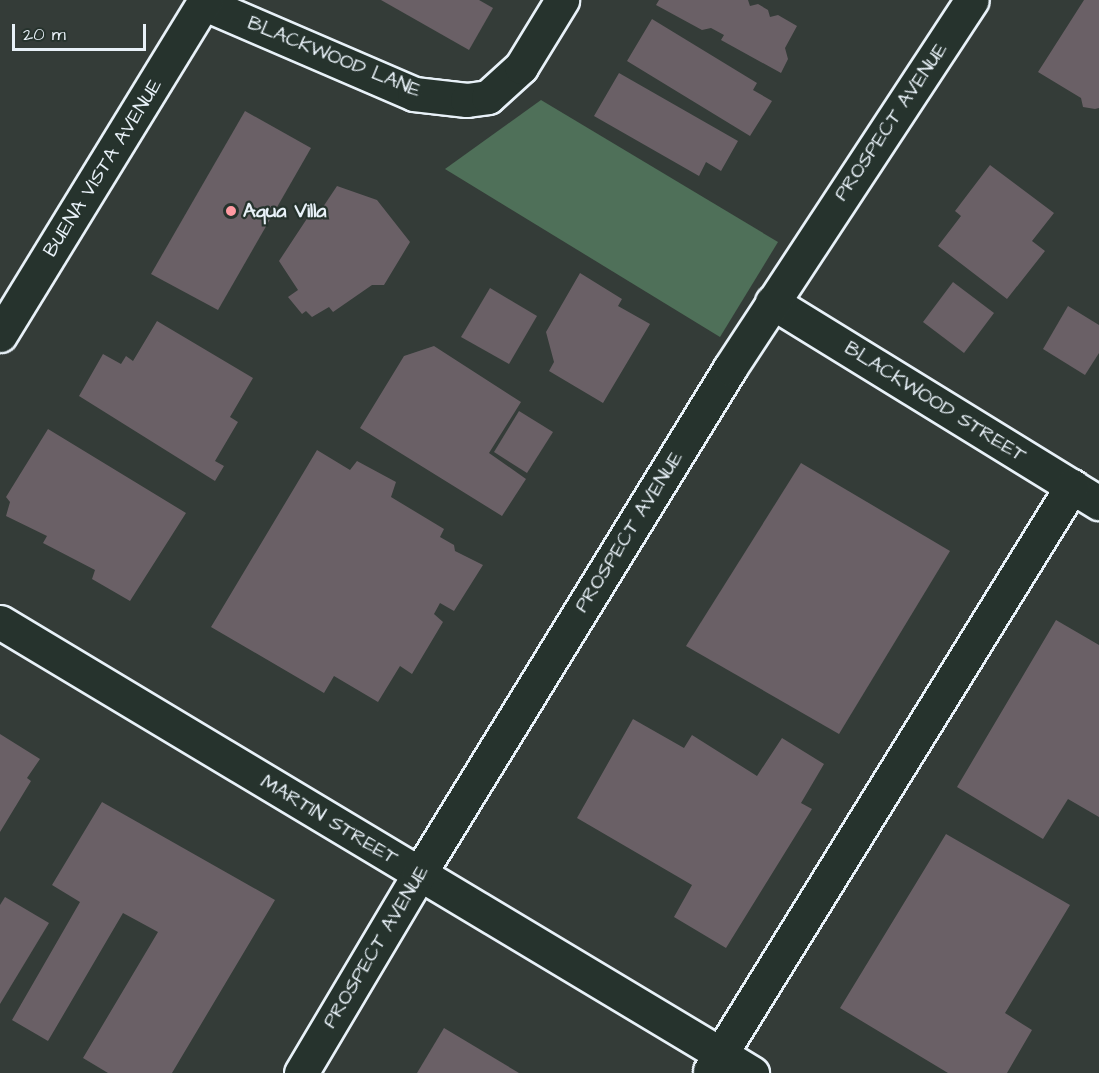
<!DOCTYPE html>
<style>
body{margin:0}
#map{position:relative;width:1099px;height:1073px;overflow:hidden;background:#343c38;font-family:"Architects Daughter",sans-serif}
div>[style]{position:absolute}
[style*='--x']{left:calc(var(--x)*1px);top:calc(var(--y)*1px);width:calc(var(--w)*1px);rotate:calc(var(--a)*1deg)}
.green>*{inset:0;background:#4f7059}
.building>*{inset:0;background:#6a6066}
.roads{filter:drop-shadow(2px 0 #e8f1f8) drop-shadow(-2px 0 #e8f1f8) drop-shadow(0 2px #e8f1f8) drop-shadow(0 -2px #e8f1f8)}
.minor>*{height:33px;margin:-16.5px;padding:0 16.5px;transform-origin:16.5px;border-radius:16.5px;background:#26332d}
.dots>*{width:16px;height:16px;translate:-50% -50%;box-sizing:border-box;border:3px solid #26332d;border-radius:50%}
span{translate:-50% -50%;white-space:nowrap;text-align:center;line-height:1.15;-webkit-text-stroke:4.5px #26332d;paint-order:stroke}
.street-label{font-size:20px;color:#e8f1f8}
.poi-label{font-size:20px;color:#e8f1f8;font-weight:700}
.left{translate:0 -50%;text-align:left}
.scale{position:absolute;left:12px;top:24px;width:134px;height:27px;box-sizing:border-box;border:3px solid #e8f1f8;border-top:0;padding-left:8px;font-size:18px;line-height:21px;white-space:nowrap;color:#e8f1f8;-webkit-text-stroke:4px #26332d;paint-order:stroke}
</style>
<div id="map">
<div class="green">
<div style="clip-path:polygon(541px 100px,778px 242px,720px 337px,445px 169px)"></div>
</div>
<div class="building">
<div style="clip-path:polygon(381px 0,479px 0,493px 8px,469px 50px)"></div>
<div style="clip-path:polygon(659px 0,748px 0,750px 6px,758px 4px,768px 10px,770px 17px,778px 15px,797px 26px,785px 48px,788px 59px,781px 73px,721px 40px,724px 35px,711px 28px,702px 30px,656px 5px)"></div>
<div style="clip-path:polygon(1084px 0,1099px 0,1099px 108px,1095px 109px,1083px 107px,1081px 98px,1038px 72px)"></div>
<div style="clip-path:polygon(652px 19px,757px 83px,753px 90px,772px 101px,750px 136px,627px 61px)"></div>
<div style="clip-path:polygon(619px 73px,738px 141px,721px 171px,706px 162px,699px 176px,594px 116px)"></div>
<div style="clip-path:polygon(245px 111px,311px 148px,218px 310px,151px 274px)"></div>
<div style="clip-path:polygon(990px 165px,1054px 213px,1032px 241px,1045px 251px,1007px 299px,938px 246px,961px 216px,955px 211px)"></div>
<div style="clip-path:polygon(337px 186px,377px 200px,410px 242px,384px 285px,372px 285px,333px 312px,329px 307px,312px 317px,306px 311px,302px 314px,288px 297px,298px 290px,279px 261px,310px 214px,321px 210px)"></div>
<div style="clip-path:polygon(580px 273px,622px 299px,618px 306px,650px 324px,603px 403px,549px 371px,554px 362px,546px 332px)"></div>
<div style="clip-path:polygon(953px 282px,994px 313px,964px 353px,923px 322px)"></div>
<div style="clip-path:polygon(490px 288px,537px 316px,509px 364px,461px 337px)"></div>
<div style="clip-path:polygon(1068px 306px,1099px 325px,1099px 353px,1085px 375px,1043px 349px)"></div>
<div style="clip-path:polygon(157px 321px,253px 378px,230px 417px,238px 422px,215px 461px,224px 466px,215px 481px,79px 396px,103px 354px,121px 364px,126px 356px,133px 361px)"></div>
<div style="clip-path:polygon(434px 346px,521px 402px,489px 453px,526px 479px,502px 516px,360px 428px,404px 356px)"></div>
<div style="clip-path:polygon(519px 411px,553px 432px,527px 473px,494px 452px)"></div>
<div style="clip-path:polygon(48px 429px,186px 513px,130px 601px,92px 579px,95px 570px,43px 543px,47px 536px,6px 516px,10px 502px,6px 497px)"></div>
<div style="clip-path:polygon(317px 450px,350px 470px,357px 461px,396px 482px,391px 497px,444px 529px,440px 537px,454px 545px,455px 551px,483px 565px,454px 611px,440px 603px,434px 614px,443px 622px,412px 674px,400px 666px,378px 702px,334px 676px,324px 693px,211px 627px)"></div>
<div style="clip-path:polygon(801px 463px,950px 551px,839px 734px,686px 646px)"></div>
<div style="clip-path:polygon(1056px 620px,1099px 645px,1099px 817px,1068px 799px,1043px 839px,957px 787px)"></div>
<div style="clip-path:polygon(633px 719px,684px 748px,692px 735px,757px 776px,782px 738px,824px 764px,801px 803px,812px 809px,726px 948px,674px 917px,692px 885px,577px 818px)"></div>
<div style="clip-path:polygon(0 734px,40px 759px,27px 778px,31px 781px,0 832px)"></div>
<div style="clip-path:polygon(102px 802px,275px 900px,172px 1073px,108px 1073px,83px 1058px,158px 932px,123px 913px,48px 1041px,12px 1020px,80px 902px,52px 885px)"></div>
<div style="clip-path:polygon(946px 834px,1070px 905px,1005px 1013px,1032px 1030px,1007px 1073px,948px 1073px,840px 1008px)"></div>
<div style="clip-path:polygon(5px 897px,49px 923px,0 1004px,0 905px)"></div>
<div style="clip-path:polygon(444px 1028px,519px 1073px,417px 1073px)"></div>
</div>
<div class="roads">
<div class="minor">
<div style="--x:203;--y:3;--w:230;--a:23.3"></div>
<div style="--x:414;--y:94;--w:53;--a:6.5"></div>
<div style="--x:467;--y:100;--w:21;--a:-8"></div>
<div style="--x:488;--y:97;--w:45;--a:-42.3"></div>
<div style="--x:521;--y:67;--w:79;--a:-58.5"></div>
<div style="--x:772;--y:302;--w:384;--a:31.6"></div>
<div style="--x:0;--y:335;--w:393;--a:-58.5"></div>
<div style="--x:0;--y:622;--w:877;--a:30.95"></div>
<div style="--x:710;--y:1071;--w:688;--a:-58.25"></div>
<div style="--x:301;--y:1073;--w:231;--a:-59.3"></div>
<div style="--x:419;--y:874;--w:594;--a:-58.42"></div>
<div style="--x:730;--y:368;--w:440;--a:-56.7"></div>
</div>
</div>
<div class="dots">
<div style="left:231px;top:211px;background:#ff9aa2"></div>
</div>
<div class="street-label">
<span style="left:334px;top:57px;rotate:22deg">BLACKWOOD LANE</span>
<span style="left:891px;top:122px;rotate:-56deg">PROSPECT AVENUE</span>
<span style="left:103px;top:168px;rotate:-58deg">BUENA VISTA AVENUE</span>
<span style="left:935px;top:402px;rotate:32deg">BLACKWOOD STREET</span>
<span style="left:629px;top:532px;rotate:-58deg">PROSPECT AVENUE</span>
<span style="left:329px;top:820px;rotate:31deg">MARTIN STREET</span>
<span style="left:376px;top:947px;rotate:-59deg">PROSPECT AVENUE</span>
</div>
<div class="poi-label">
<span class="left" style="left:243px;top:211px">Aqua Villa</span>
</div>
<div class="scale">20 m</div>
</div>
